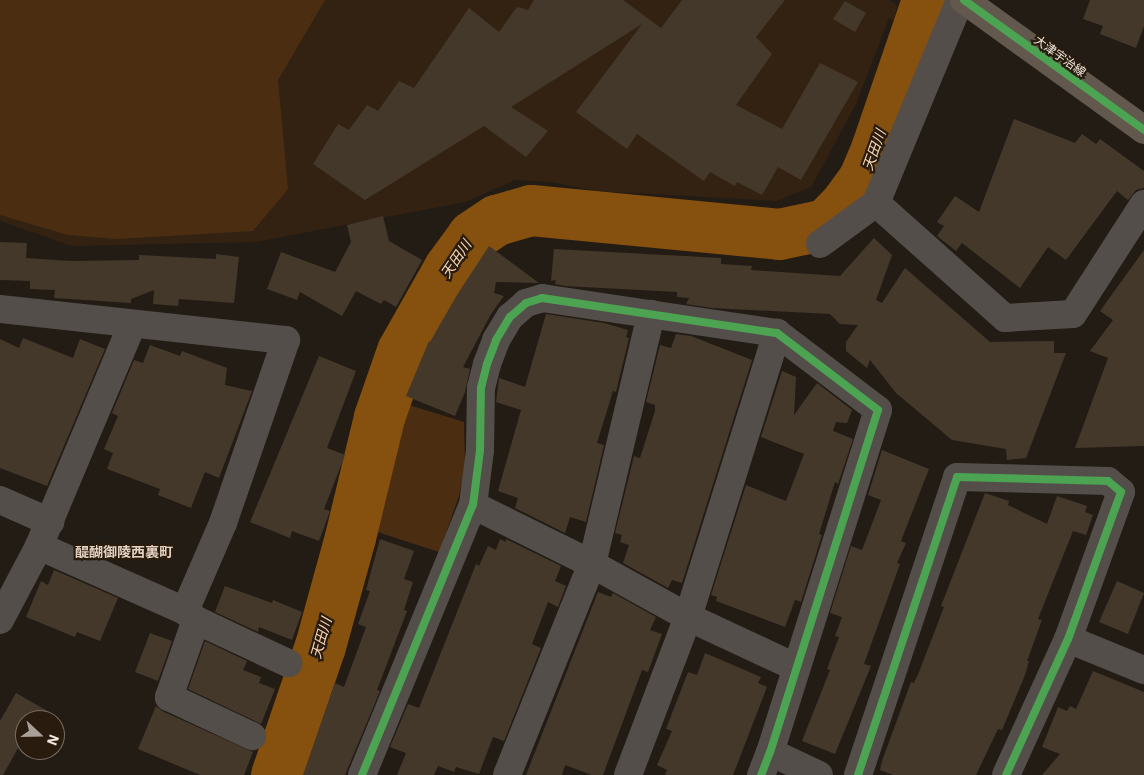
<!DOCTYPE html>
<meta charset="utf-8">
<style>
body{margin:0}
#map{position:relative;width:1144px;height:775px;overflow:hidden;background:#231c15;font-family:"IBM Plex Sans","Noto Sans JP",sans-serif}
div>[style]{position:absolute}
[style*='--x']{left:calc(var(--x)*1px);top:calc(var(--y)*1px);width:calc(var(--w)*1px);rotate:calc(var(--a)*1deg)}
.built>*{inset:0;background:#332212}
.green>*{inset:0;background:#4b2e11}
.river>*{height:51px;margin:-25.5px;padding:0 25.5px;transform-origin:25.5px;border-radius:25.5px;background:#86500e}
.building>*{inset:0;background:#44382b}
.minor>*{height:28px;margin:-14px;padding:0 14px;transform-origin:14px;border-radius:14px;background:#534e49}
.primary>*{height:28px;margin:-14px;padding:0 14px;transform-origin:14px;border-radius:14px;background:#63584e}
.cycleway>*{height:8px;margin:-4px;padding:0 4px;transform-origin:4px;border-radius:4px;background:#4ca352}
span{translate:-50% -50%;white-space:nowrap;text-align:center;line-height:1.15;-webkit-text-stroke:4.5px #291c0f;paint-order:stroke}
.street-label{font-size:12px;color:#f0e6de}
.water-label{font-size:14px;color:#fad8b9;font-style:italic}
.neighbourhood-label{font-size:14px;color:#e4d1c1;font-weight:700}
.north{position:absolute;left:15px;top:710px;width:50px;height:50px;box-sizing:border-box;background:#291c0f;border:1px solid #796d62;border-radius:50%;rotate:111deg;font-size:14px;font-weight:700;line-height:20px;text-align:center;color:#f0e6de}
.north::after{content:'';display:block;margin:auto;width:18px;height:22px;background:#a89f98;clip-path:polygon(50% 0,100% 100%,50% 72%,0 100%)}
</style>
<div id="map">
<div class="built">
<div style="clip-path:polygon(0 0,890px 0,897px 5px,894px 20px,889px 18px,856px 104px,811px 187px,777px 201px,596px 191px,552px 182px,515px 180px,465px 202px,256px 242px,72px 246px,0 221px)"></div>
</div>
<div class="green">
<div style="clip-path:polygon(0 0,325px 0,278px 80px,288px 189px,253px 231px,117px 239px,68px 235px,0 215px)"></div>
<div style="clip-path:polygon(393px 400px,464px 422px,465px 467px,459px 496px,439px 552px,368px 529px)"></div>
</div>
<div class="river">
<div style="--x:276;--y:775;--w:136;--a:-71.2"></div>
<div style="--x:320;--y:646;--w:113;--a:-74.6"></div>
<div style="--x:350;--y:537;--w:123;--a:-76.4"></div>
<div style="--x:379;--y:417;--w:70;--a:-70.8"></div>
<div style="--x:402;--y:351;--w:95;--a:-60.5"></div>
<div style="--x:449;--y:268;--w:39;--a:-54"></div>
<div style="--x:472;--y:236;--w:29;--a:-34"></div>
<div style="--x:496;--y:220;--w:36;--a:-16"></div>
<div style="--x:531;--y:210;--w:249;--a:5.5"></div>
<div style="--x:779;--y:234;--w:48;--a:-12"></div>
<div style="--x:826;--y:224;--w:29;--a:-46"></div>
<div style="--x:846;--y:203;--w:29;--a:-54"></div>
<div style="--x:863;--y:180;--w:34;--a:-67"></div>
<div style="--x:876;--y:149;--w:157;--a:-71.1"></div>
</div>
<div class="building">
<div style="clip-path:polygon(534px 0,623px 0,661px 28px,682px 0,785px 0,756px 37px,772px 54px,736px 105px,782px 129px,820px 63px,858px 82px,801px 180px,778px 167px,762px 195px,737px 182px,735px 186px,710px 172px,704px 181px,637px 134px,627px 149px,576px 112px,642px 24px,511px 107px,548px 131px,526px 157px,484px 126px,365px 200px,313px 164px,338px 124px,349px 130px,367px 105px,378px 111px,399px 81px,414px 88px,469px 8px,499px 32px,517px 7px,528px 10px)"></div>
<div style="clip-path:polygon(1090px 0,1144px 0,1144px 26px,1136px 48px,1100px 34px,1103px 26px,1083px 19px)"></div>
<div style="clip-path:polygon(845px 1px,866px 13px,855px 32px,833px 19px)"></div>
<div style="clip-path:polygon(1014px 119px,1075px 143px,1082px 134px,1096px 144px,1100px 139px,1144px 171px,1144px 188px,1136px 190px,1128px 200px,1117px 191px,1066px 260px,1048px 247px,1020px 288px,962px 243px,956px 251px,937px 236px,944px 226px,937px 222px,955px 196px,979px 212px)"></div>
<div style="clip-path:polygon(383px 216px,389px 241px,422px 260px,396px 307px,384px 300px,381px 304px,356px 291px,342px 316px,300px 292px,297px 300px,267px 289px,281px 252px,335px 272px,351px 242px,347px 225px)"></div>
<div style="clip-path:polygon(874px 238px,892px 255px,876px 300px,882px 303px,905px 268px,990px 342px,1054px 341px,1054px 353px,1066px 353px,1026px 458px,1007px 460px,1006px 449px,952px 440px,896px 393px,870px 360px,867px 368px,846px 351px,846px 342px,858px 325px,840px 324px,830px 314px,712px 308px,686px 304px,689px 298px,677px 297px,677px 292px,565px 286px,555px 284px,556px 280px,551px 281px,554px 249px,721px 258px,721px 264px,752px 266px,751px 270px,840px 276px)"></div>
<div style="clip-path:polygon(0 242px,27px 243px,26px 258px,71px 261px,139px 260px,139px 255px,216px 259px,216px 254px,239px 257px,234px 303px,179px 299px,178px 306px,153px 304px,154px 290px,131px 299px,131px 303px,54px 298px,55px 290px,30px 289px,30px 281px,0 280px)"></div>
<div style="clip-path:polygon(489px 246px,539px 283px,496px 282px,494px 293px,504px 296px,491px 314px,463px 367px,470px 369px,465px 392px,455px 416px,406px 396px,429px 341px,430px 342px,457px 295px)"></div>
<div style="clip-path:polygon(1144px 250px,1144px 446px,1075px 448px,1108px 358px,1090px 351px,1113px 320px,1100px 311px)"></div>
<div style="clip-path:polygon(546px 314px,604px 323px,628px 330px,626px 337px,629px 338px,616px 392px,613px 391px,597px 443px,604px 445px,586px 522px,570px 517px,565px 533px,515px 508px,518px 498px,498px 491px,521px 410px,496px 402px,499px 378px,525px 387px)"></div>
<div style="clip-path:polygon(676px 334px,691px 336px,752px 360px,682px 583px,672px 580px,668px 588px,623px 563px,629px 545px,620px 542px,622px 535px,615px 533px,634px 456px,640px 458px,655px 411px,655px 405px,646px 402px,660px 345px,671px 348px)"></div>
<div style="clip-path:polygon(23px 338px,73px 358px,80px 339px,105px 349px,47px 486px,0 468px,0 339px,19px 348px)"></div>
<div style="clip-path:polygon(150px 345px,180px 356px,182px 351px,227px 368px,225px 385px,252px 391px,219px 478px,205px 472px,191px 508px,158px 495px,160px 489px,107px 469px,113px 453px,104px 449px,118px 416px,112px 413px,134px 360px,143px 363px)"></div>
<div style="clip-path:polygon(319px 356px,356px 371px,327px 448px,345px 455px,324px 509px,330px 511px,319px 541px,292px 531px,290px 538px,250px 522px)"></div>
<div style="clip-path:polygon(782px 371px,796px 377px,794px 415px,817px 383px,852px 410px,847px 423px,836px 422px,833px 431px,853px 439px,838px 484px,835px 482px,819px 534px,822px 535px,801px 602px,795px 600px,785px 627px,716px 601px,717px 597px,711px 595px,746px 485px,786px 501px,804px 454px,761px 437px)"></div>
<div style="clip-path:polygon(882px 450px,929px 469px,901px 541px,906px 543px,897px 563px,900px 564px,864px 664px,871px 666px,835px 754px,802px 741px,830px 670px,827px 669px,839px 637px,835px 636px,842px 617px,830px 613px,851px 546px,862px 550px,881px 500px,868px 495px)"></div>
<div style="clip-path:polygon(985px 493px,1009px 501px,1008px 505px,1047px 524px,1057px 496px,1087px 506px,1085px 512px,1093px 515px,1086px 535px,1073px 531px,1038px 619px,1042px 620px,1027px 661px,1029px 661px,1025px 675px,1002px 730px,998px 729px,976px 775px,893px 775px,880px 770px,882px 761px,911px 682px,914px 683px,919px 672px,944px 607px,941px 606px)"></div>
<div style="clip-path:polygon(380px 539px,414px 551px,404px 579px,413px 582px,404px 610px,407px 611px,377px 690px,380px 691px,345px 775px,303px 775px,335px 683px,344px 687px,366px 627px,358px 624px,370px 591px,366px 590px)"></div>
<div style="clip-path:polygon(500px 539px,506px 542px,506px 539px,561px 566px,555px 581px,566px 586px,558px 607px,548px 602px,532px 644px,541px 648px,504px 741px,493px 737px,479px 774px,456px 767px,454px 772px,438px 766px,434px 775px,397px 775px,406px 753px,390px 747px,408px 704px,419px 708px,476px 564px,479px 566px,488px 546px,496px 550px)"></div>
<div style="clip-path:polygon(54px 570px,118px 598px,100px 641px,77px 632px,75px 637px,26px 617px,41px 581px,48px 585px)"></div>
<div style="clip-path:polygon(1117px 581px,1144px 593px,1128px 634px,1099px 622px)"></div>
<div style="clip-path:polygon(225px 586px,272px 603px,273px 600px,302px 612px,292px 640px,259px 627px,258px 632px,215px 612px)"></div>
<div style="clip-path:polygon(598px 592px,611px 597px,613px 593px,656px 617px,650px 630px,662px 634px,648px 672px,642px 670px,603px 775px,592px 775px,565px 765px,562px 775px,526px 775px)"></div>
<div style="clip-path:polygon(150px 633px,172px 641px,158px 681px,135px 672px)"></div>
<div style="clip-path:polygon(205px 641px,247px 661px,243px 670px,261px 677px,259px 683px,275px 689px,261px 724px,188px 689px)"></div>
<div style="clip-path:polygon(705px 653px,761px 677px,758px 683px,767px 687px,733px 775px,665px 775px,667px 770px,657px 765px,672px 731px,666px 729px,688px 672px,697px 675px)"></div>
<div style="clip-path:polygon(1093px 671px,1144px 692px,1144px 775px,1042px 775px,1060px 754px,1042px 747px,1058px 707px,1067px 711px,1070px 706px,1076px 709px)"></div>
<div style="clip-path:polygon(16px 693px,58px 717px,55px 723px,55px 720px,25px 720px,25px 743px,22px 741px,3px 775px,0 775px,0 721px)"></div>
<div style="clip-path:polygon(156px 706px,162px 711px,253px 752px,244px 775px,200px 775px,138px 749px)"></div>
</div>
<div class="minor">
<div style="--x:876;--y:203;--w:173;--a:41.7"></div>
<div style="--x:1005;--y:318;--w:68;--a:-3.4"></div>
<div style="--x:1073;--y:314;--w:131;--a:-57.2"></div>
<div style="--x:820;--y:244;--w:69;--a:-36.2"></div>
<div style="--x:876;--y:203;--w:220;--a:-67.5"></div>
<div style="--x:0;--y:309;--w:288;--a:6.2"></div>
<div style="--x:286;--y:340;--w:194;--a:109"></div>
<div style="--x:223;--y:523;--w:96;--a:113.4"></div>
<div style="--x:185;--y:611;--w:160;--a:-156"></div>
<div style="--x:0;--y:500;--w:55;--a:23.7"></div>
<div style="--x:473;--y:505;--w:133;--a:26.4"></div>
<div style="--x:592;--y:564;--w:110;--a:28.9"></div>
<div style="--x:688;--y:617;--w:118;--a:25"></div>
<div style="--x:185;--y:611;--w:14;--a:39"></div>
<div style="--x:196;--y:620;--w:102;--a:25.1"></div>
<div style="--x:0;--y:620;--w:84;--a:-62.2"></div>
<div style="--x:39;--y:546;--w:240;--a:-67.2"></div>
<div style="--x:196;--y:620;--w:82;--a:109.3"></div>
<div style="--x:169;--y:697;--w:92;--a:25.2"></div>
<div style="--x:1068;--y:639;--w:82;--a:22.2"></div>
<div style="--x:770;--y:752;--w:54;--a:25.1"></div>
<div style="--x:362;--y:775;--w:292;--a:-67.7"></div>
<div style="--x:473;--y:505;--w:55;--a:-82.7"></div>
<div style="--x:480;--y:450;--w:62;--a:-89.1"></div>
<div style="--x:481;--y:388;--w:25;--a:-76"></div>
<div style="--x:487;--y:364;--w:26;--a:-69"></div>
<div style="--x:496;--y:340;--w:27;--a:-59"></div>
<div style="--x:510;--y:317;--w:21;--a:-41"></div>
<div style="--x:526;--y:303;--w:17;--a:-17"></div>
<div style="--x:542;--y:298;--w:238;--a:8.5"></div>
<div style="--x:777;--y:333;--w:127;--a:37.3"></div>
<div style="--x:878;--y:410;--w:359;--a:107.5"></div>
<div style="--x:770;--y:752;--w:25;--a:111"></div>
<div style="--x:507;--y:775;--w:227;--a:-68.1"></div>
<div style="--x:592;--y:564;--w:257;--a:-76.7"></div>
<div style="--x:628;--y:775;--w:169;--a:-69.2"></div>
<div style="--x:688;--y:617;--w:298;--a:-72.6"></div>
<div style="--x:858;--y:775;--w:314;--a:-71.6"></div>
<div style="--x:957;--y:477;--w:151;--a:1.5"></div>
<div style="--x:1108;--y:481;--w:17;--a:40"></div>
<div style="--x:1121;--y:492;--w:156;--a:109.8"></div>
<div style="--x:1068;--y:639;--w:149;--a:114.5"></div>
</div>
<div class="primary">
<div style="--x:964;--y:0;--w:222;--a:35.8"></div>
</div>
<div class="cycleway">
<div style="--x:964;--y:0;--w:222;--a:35.8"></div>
<div style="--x:362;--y:775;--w:292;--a:-67.7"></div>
<div style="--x:473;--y:505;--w:55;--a:-82.7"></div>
<div style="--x:480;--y:450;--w:62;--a:-89.1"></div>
<div style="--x:481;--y:388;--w:25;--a:-76"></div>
<div style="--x:487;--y:364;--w:26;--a:-69"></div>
<div style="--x:496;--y:340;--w:27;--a:-59"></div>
<div style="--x:510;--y:317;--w:21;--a:-41"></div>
<div style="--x:526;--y:303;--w:17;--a:-17"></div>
<div style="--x:542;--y:298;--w:238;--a:8.5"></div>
<div style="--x:777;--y:333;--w:127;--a:37.3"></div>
<div style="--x:878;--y:410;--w:359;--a:107.5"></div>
<div style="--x:770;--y:752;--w:25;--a:111"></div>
<div style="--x:858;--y:775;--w:314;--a:-71.6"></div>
<div style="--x:957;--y:477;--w:151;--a:1.5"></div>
<div style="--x:1108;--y:481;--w:17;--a:40"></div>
<div style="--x:1121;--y:492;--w:156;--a:109.8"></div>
<div style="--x:1068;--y:639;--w:149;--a:114.5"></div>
</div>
<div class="street-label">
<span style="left:1060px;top:56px;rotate:36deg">大津宇治線</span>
</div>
<div class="water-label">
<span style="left:874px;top:150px;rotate:-70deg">天田川</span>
<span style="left:456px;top:259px;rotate:-56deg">天田川</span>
<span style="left:321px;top:638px;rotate:-74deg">天田川</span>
</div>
<div class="neighbourhood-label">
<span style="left:124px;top:552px">醍醐御陵西裏町</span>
</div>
<div class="north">N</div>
</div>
